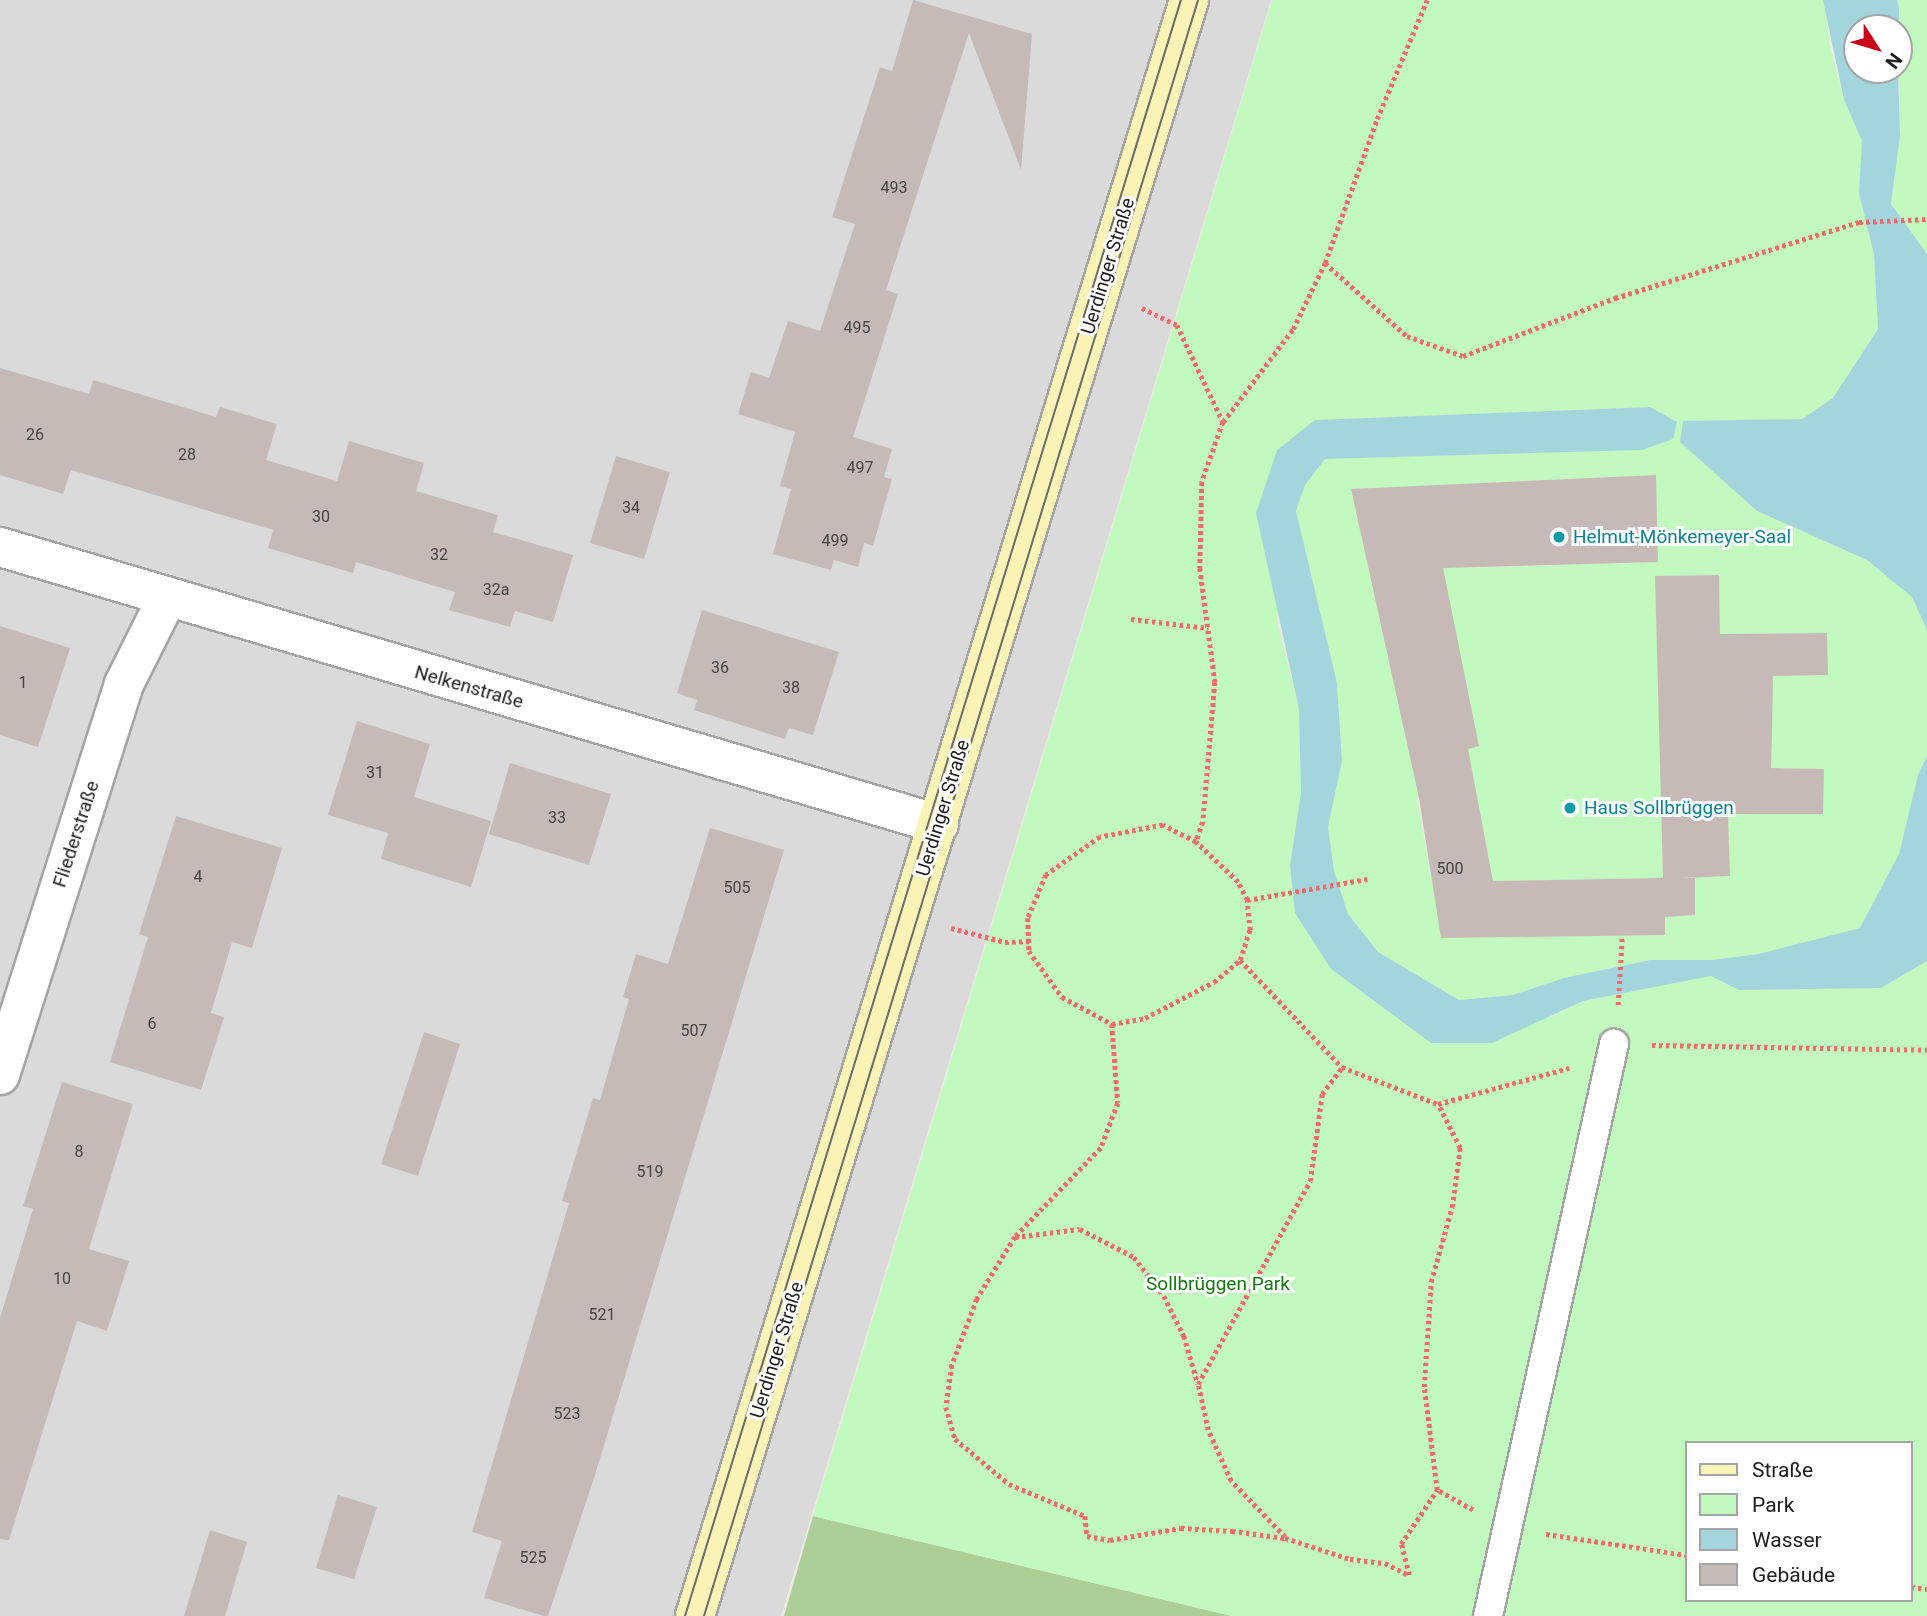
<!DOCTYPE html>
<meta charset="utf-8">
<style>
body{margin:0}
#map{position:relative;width:1927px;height:1616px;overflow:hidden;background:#eee9e2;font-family:Roboto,sans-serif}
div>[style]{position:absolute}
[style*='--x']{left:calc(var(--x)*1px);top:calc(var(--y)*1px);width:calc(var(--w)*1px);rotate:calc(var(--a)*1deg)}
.residential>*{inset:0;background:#dbdada}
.forest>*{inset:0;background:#aece97}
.park>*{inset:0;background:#c1f9bf}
.water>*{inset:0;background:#a3d6dc}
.building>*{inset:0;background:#c6bab6}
.path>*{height:4.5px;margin-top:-2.25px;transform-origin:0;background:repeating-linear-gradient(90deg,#f9686b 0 3.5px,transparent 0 7px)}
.roads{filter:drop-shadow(2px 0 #a4a4a4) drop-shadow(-2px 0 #a4a4a4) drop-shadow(0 2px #a4a4a4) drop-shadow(0 -2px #a4a4a4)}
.service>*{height:28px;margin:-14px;padding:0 14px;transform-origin:14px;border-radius:14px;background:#fff}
.minor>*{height:38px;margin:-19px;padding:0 19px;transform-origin:19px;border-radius:19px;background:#fff}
.secondary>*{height:38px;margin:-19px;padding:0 19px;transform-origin:19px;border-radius:19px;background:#f9f4b5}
.tram>*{height:2px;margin:-1px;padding:0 1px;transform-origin:1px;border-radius:1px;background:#6b6b6b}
.dots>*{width:19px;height:19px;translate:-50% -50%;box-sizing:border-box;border:4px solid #fff;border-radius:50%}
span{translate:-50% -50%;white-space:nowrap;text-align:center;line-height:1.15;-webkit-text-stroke:6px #fff;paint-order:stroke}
.number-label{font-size:16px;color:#474443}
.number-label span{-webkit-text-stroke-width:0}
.street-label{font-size:19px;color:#1d1d1d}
.culture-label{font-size:19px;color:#0d838f}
.left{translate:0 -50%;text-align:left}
.park-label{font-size:19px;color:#107a0b}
.legend{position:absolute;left:1685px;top:1441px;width:228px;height:161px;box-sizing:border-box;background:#fff;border:2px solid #a5a5a5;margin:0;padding:9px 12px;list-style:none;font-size:21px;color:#1d1d1d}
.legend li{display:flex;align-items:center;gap:14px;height:35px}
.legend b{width:35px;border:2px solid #a5a5a5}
.north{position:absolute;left:1843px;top:14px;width:70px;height:70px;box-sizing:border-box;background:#fff;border:2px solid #a5a5a5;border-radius:50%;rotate:127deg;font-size:19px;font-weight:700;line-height:28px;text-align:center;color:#1d1d1d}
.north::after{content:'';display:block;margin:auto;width:24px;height:32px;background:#c90019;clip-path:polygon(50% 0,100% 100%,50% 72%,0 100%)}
</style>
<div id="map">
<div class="residential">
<div style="clip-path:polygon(0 0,1271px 0,781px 1616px,0 1616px)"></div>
</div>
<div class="forest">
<div style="clip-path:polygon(813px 1516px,1232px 1616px,784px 1616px)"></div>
</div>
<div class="park">
<div style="clip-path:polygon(evenodd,1272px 0,1823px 0,1826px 4px,1829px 42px,1844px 100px,1862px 141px,1859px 193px,1874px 255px,1878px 329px,1833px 398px,1802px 419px,1684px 421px,1680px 442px,1757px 511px,1867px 560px,1912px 597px,1927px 630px,1927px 756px,1918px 775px,1899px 854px,1861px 928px,1759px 954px,1711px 960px,1650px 960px,1564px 978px,1513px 995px,1459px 1000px,1378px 952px,1348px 914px,1334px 871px,1328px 827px,1342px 761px,1337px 683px,1296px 511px,1305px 485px,1325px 459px,1642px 450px,1676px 421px,1649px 407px,1315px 420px,1277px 450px,1277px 621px,1299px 709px,1301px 793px,1290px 865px,1331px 969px,1431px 1043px,1551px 1017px,1583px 1001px,1711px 976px,1739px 990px,1881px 988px,1927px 961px,1927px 1616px,1232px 1616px,813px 1516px,1272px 0,1655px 475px,1657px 562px,1466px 568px,1455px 513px,1431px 604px,1479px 746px,1411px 762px,1351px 489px,1655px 475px,1272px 0,1719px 575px,1720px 634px,1827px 633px,1827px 675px,1772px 676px,1770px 768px,1823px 769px,1823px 813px,1728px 814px,1730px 876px,1695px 877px,1695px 915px,1665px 917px,1664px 935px,1442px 938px,1417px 798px,1475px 787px,1493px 881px,1663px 878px,1659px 576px,1719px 575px,1272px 0,1687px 1443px,1911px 1443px,1911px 1600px,1687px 1600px,1687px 1443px)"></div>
<div style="clip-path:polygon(1897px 0,1927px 0,1927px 254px,1891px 204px,1900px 136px)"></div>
</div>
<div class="water">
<div style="clip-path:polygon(1823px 0,1897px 0,1899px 9px,1899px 28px,1857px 28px,1857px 70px,1898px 70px,1900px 136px,1891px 204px,1927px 254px,1927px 630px,1912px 597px,1867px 560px,1757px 511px,1680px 442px,1683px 421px,1802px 419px,1833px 398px,1878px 329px,1874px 255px,1859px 193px,1862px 141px,1844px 100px)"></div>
<div style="clip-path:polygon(1650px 407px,1677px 422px,1673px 439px,1642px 450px,1325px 459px,1305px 485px,1296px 511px,1337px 683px,1342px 761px,1328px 827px,1334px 871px,1348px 914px,1378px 952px,1459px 1000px,1513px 995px,1564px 978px,1650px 960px,1711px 960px,1759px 954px,1860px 928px,1899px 854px,1918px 775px,1927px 756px,1927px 961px,1881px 988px,1739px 990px,1711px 976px,1583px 1001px,1492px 1043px,1431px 1043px,1331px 969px,1295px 913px,1290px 865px,1301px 793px,1299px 709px,1256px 513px,1277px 450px,1315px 420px)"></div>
</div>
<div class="building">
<div style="clip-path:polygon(913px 0,1032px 34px,1021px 170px,969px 33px,886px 290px,898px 294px,853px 437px,892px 449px,884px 477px,892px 479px,873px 546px,864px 543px,858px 567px,834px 560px,831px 570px,773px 554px,791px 489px,780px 486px,795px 432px,738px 414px,751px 372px,769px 378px,788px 321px,820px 331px,855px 224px,832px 217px,880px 67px,892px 71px)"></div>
<div style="clip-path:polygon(0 368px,89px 394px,93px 380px,216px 417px,220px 407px,277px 424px,266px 460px,337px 481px,349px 441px,424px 463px,416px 491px,498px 515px,493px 532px,573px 555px,553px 622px,515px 611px,510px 627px,449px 610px,455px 592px,356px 562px,353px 573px,268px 548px,273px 530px,71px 470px,63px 494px,0 475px)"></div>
<div style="clip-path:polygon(616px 456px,670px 472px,644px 559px,590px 543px)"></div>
<div style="clip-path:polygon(1656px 475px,1658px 562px,1443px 568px,1479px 746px,1468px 749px,1493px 881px,1663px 878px,1655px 576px,1719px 575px,1720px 634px,1827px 633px,1828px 675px,1773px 676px,1772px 731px,1771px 768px,1824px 769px,1823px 814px,1728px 814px,1730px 876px,1681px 878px,1695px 878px,1695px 915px,1665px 917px,1665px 935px,1441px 938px,1419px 798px,1351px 489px)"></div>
<div style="clip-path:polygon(702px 610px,839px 652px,813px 735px,789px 728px,785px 739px,694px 710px,697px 700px,677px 693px)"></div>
<div style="clip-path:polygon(0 626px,70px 648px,38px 747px,0 735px)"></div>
<div style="clip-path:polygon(357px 721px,430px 744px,414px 797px,491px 821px,471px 887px,381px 859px,388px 833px,328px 815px)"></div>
<div style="clip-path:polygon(510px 763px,611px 794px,589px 865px,489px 834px)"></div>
<div style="clip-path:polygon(176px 816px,282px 848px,252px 948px,232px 942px,211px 1013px,224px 1017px,201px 1090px,110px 1062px,148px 937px,139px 934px)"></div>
<div style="clip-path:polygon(710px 828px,784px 850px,595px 1475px,548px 1616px,544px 1616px,484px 1598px,502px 1541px,472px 1532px,569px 1203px,562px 1201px,593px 1098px,600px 1100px,629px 999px,623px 997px,636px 954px,668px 964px)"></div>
<div style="clip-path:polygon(424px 1032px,460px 1044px,418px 1176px,381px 1164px)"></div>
<div style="clip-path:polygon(62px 1082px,133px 1104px,89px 1249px,129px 1261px,107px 1331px,77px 1321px,9px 1540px,0 1539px,0 1318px,33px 1209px,23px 1206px)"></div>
<div style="clip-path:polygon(338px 1495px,377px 1507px,354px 1579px,316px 1568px)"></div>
<div style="clip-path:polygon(210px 1530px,247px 1542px,225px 1616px,184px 1616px)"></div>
</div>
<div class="path">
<div style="--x:1325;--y:263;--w:110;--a:41.7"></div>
<div style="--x:1407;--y:336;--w:59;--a:19.7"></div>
<div style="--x:1463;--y:356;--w:163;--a:-20.9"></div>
<div style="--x:1615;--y:298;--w:256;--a:-17.3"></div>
<div style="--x:1859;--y:222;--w:68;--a:-2.5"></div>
<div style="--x:1142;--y:308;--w:39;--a:26"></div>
<div style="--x:1177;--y:325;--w:107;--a:64.6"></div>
<div style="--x:1223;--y:422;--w:64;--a:109.3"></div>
<div style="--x:1202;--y:482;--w:86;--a:91.3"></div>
<div style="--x:1200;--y:568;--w:115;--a:82.5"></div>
<div style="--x:1215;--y:682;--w:141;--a:94.9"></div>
<div style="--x:1203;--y:822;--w:21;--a:109"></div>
<div style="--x:1223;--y:422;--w:116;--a:-53"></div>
<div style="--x:1293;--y:329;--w:73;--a:-64.1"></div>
<div style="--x:1325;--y:263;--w:153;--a:-70.1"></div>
<div style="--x:1377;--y:119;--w:129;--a:-67.2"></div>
<div style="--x:1131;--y:619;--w:78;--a:6.7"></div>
<div style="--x:1247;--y:900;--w:122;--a:-9.9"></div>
<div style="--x:951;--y:928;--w:56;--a:14.5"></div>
<div style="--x:1005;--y:942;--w:24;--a:-2"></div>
<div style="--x:1240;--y:960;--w:148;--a:46.4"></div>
<div style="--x:1618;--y:1005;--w:69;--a:-86.7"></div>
<div style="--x:1112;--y:1024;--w:34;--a:-10"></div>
<div style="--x:1145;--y:1018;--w:78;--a:-27.6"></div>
<div style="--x:1214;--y:982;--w:34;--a:-40"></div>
<div style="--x:1240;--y:960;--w:32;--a:-72"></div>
<div style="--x:1250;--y:930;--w:30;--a:-96"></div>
<div style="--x:1247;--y:900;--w:20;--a:-117"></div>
<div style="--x:1238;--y:882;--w:58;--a:-136.4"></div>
<div style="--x:1196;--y:842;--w:37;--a:-153"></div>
<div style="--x:1163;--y:825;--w:64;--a:169.2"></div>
<div style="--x:1100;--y:837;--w:66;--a:144.9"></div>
<div style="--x:1046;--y:875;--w:47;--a:112.7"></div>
<div style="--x:1028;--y:918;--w:33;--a:88"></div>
<div style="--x:1029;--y:951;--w:57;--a:54.3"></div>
<div style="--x:1062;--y:997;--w:57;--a:28.4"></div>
<div style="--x:1112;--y:1024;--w:79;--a:85.7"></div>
<div style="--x:1118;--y:1103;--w:48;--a:110.7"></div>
<div style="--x:1101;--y:1148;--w:124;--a:134"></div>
<div style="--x:1015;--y:1237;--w:73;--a:121.5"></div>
<div style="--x:977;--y:1299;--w:71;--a:110.7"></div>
<div style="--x:952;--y:1365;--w:42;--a:98.1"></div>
<div style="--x:946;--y:1407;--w:33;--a:74"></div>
<div style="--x:955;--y:1439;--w:70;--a:39.8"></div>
<div style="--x:1009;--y:1484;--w:82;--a:22.8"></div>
<div style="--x:1085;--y:1516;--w:20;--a:84"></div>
<div style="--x:1087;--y:1536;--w:23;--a:10"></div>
<div style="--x:1110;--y:1540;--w:72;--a:-9.6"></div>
<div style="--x:1181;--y:1528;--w:51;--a:3.4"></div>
<div style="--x:1232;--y:1531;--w:53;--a:7.5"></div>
<div style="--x:1285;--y:1538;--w:68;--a:17.9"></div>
<div style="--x:1350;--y:1559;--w:35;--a:7"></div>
<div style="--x:1385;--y:1563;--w:27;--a:27"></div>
<div style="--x:1409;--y:1575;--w:32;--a:-104"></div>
<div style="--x:1401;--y:1544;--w:65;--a:-56.3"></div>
<div style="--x:1652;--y:1045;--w:275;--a:1"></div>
<div style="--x:1015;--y:1237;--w:65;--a:-7"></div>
<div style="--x:1080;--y:1229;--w:61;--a:27.4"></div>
<div style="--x:1134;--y:1257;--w:49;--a:52.4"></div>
<div style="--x:1164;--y:1296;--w:45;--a:63.4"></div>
<div style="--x:1184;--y:1336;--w:50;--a:73.7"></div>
<div style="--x:1473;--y:1510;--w:41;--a:-150.9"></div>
<div style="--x:1437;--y:1490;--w:104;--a:-97.2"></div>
<div style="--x:1424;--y:1387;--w:105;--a:-86.2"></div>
<div style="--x:1431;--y:1282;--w:78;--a:-74.4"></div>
<div style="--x:1452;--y:1207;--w:60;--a:-82.3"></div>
<div style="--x:1460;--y:1148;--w:49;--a:-116.6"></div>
<div style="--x:1438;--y:1104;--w:136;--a:-15.4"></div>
<div style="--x:1546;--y:1534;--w:143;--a:8.5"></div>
<div style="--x:1285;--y:1537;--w:78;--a:-134"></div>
<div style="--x:1231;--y:1481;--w:56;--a:-114.3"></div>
<div style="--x:1208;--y:1430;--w:47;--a:-102.3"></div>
<div style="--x:1198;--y:1384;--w:232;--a:-61.1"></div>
<div style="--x:1310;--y:1181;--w:88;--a:-82.1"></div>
<div style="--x:1322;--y:1094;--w:34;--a:-53"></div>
<div style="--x:1342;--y:1067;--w:103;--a:21.1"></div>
<div style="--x:1911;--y:1587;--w:16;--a:7"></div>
</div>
<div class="roads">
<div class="service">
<div style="--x:1488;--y:1616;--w:586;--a:-77.58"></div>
</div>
<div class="minor">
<div style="--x:0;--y:547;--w:979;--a:16.44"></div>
<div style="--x:0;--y:1075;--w:410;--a:-72.4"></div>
<div style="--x:124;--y:684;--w:96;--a:-63.4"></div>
</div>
<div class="secondary">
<div style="--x:695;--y:1616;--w:1690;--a:-73"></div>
</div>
</div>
<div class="tram">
<div style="--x:685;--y:1616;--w:1690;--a:-72.94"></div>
<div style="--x:704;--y:1616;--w:1690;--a:-73"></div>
</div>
<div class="dots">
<div style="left:1559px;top:537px;background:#0f9aa8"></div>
<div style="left:1570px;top:808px;background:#0f9aa8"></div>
</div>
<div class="number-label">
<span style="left:894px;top:188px">493</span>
<span style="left:857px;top:328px">495</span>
<span style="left:35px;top:435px">26</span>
<span style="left:187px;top:455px">28</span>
<span style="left:860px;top:468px">497</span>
<span style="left:631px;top:508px">34</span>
<span style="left:321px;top:517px">30</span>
<span style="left:835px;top:541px">499</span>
<span style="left:439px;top:555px">32</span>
<span style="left:496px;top:590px">32a</span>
<span style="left:720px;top:668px">36</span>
<span style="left:23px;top:683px">1</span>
<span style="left:791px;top:688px">38</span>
<span style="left:375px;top:773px">31</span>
<span style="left:557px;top:818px">33</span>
<span style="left:1450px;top:869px">500</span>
<span style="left:198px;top:877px">4</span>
<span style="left:737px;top:888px">505</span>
<span style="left:152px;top:1024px">6</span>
<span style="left:694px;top:1031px">507</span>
<span style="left:79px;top:1152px">8</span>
<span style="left:650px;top:1172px">519</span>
<span style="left:62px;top:1279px">10</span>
<span style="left:602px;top:1315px">521</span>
<span style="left:567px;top:1414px">523</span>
<span style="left:533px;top:1558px">525</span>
</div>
<div class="street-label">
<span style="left:1108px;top:266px;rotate:-73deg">Uerdinger Straße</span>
<span style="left:469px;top:687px;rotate:16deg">Nelkenstraße</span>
<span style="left:943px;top:808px;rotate:-73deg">Uerdinger Straße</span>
<span style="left:76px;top:834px;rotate:-72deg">Fliederstraße</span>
<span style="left:777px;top:1350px;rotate:-73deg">Uerdinger Straße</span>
</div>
<div class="culture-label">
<span class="left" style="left:1573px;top:537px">Helmut-Mönkemeyer-Saal</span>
<span class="left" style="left:1584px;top:808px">Haus Sollbrüggen</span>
</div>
<div class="park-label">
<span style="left:1218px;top:1284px">Sollbrüggen Park</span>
</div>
<ul class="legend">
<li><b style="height:9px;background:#f9f4b5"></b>Straße</li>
<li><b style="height:19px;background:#c1f9bf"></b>Park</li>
<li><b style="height:19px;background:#a3d6dc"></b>Wasser</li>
<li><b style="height:19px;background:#c6bab6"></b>Gebäude</li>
</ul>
<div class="north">N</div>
</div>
